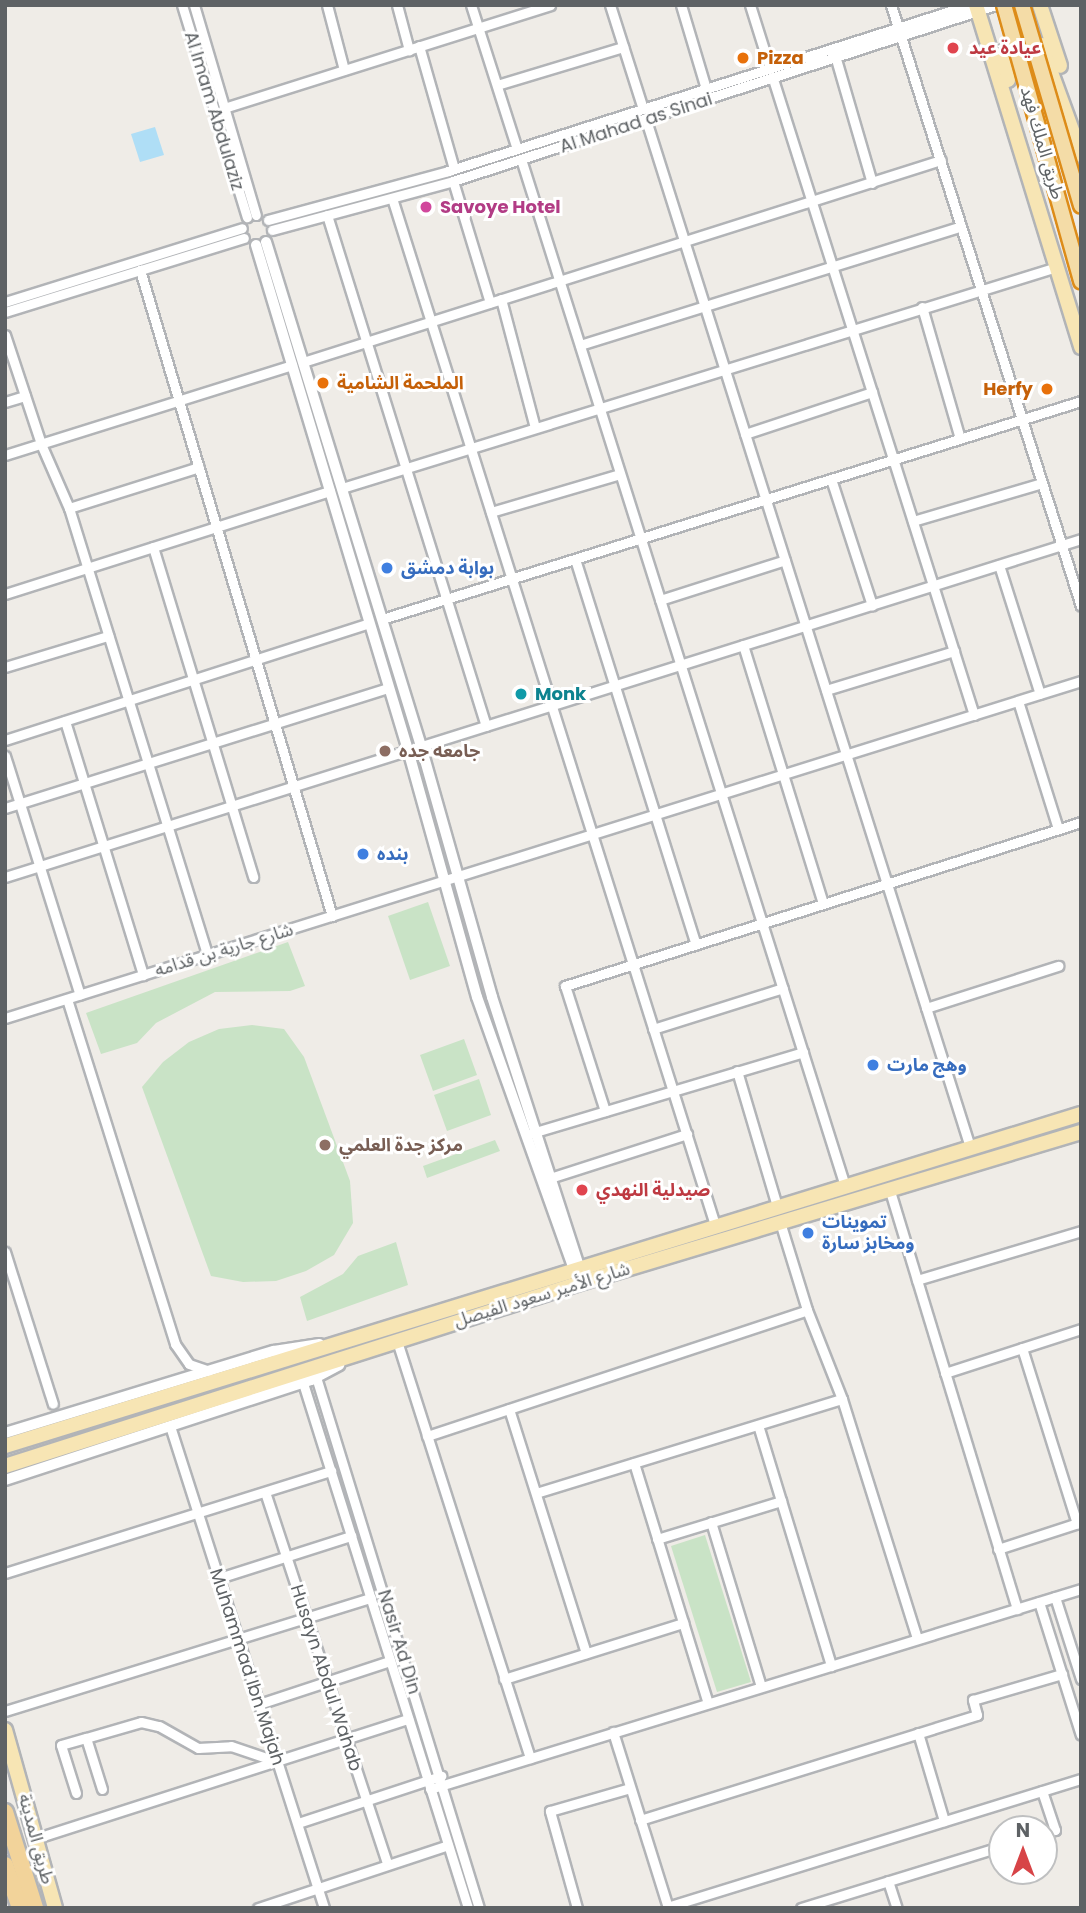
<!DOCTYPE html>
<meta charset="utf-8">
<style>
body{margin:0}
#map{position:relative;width:1086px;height:1913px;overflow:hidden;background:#efece7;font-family:Poppins,"Noto Sans Arabic",sans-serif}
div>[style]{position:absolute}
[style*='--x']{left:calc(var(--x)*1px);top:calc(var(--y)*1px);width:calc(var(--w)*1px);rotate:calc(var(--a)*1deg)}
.green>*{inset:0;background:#c9e3c6}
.water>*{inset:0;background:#afdef6}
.roads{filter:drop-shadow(2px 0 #b2b4b7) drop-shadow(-2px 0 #b2b4b7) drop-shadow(0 2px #b2b4b7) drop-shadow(0 -2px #b2b4b7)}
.minor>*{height:9px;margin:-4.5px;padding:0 4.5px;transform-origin:4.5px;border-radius:4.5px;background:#fff}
.tertiary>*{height:10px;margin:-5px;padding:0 5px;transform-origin:5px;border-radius:5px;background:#fff}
.primary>*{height:14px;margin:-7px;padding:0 7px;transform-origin:7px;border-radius:7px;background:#f7e5b4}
.motorway>*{height:16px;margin:-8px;padding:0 8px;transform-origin:8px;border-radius:8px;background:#f2d39a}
.bridges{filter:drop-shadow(2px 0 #dd8c19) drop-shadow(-2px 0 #dd8c19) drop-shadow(0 2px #dd8c19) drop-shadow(0 -2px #dd8c19)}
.trunk-bridge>*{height:14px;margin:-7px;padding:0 7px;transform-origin:7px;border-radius:7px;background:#f4dca7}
.dots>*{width:19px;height:19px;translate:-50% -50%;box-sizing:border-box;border:4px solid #fff;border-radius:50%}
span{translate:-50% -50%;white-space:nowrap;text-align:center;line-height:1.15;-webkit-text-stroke:6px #fff;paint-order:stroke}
.health-label{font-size:18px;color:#be3a42;font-weight:700}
.left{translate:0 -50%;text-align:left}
.food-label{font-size:18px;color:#c56008;font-weight:700}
.right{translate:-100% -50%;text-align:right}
.street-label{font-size:18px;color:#5e6265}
.hotel-label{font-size:18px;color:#b23c85;font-weight:700}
.shop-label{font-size:18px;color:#366cbe;font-weight:700}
.culture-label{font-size:18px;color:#0d838f;font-weight:700}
.education-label{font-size:18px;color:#785e54;font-weight:700}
.frame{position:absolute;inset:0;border:7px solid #5e6265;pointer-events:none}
.north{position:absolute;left:988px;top:1815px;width:70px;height:70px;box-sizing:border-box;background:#fff;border:2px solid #bfc0c1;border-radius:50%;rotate:0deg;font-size:19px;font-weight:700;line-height:28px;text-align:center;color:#5e6265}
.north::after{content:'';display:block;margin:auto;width:24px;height:32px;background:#d74447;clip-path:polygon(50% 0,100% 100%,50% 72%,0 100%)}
</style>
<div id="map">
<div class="green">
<div style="clip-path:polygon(428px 902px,450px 966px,410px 980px,388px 916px)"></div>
<div style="clip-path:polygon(288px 942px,305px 986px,290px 991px,215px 992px,156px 1023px,137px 1043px,101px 1054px,86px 1013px)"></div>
<div style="clip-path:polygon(252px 1025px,284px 1029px,304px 1057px,350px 1181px,353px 1223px,334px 1255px,306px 1271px,276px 1281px,243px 1282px,211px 1276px,142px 1087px,163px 1062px,189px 1042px,219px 1029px)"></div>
<div style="clip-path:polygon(464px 1039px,477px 1075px,433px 1091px,420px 1055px)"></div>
<div style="clip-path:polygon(479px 1079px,491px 1115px,447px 1131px,434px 1095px)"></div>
<div style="clip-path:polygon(495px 1140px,500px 1151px,427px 1178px,423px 1166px)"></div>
<div style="clip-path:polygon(396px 1242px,408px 1285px,307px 1321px,300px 1297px,343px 1274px,358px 1256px)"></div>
<div style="clip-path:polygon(705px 1535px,751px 1682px,717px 1692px,671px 1546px)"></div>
</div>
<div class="water">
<div style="clip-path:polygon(155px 127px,164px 155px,140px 162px,131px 134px)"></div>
</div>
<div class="roads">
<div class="minor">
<div style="--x:182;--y:5;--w:222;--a:73"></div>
<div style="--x:194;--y:5;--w:219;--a:73.6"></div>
<div style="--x:327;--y:5;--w:67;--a:75.3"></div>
<div style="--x:397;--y:5;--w:47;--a:75.1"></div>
<div style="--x:471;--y:5;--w:151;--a:72.3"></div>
<div style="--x:610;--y:5;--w:109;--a:72.4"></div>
<div style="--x:681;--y:5;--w:88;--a:73.4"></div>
<div style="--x:750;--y:5;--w:67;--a:72.6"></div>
<div style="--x:891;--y:5;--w:630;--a:72.46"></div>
<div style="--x:419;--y:46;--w:128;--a:74.1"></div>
<div style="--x:836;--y:59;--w:129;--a:73.8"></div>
<div style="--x:773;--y:79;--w:667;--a:72.46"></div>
<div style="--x:497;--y:85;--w:132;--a:-16.8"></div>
<div style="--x:224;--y:108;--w:342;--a:-17.5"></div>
<div style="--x:646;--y:120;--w:1077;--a:72.49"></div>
<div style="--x:521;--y:159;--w:1077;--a:72.49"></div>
<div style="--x:453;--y:181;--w:127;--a:73.1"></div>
<div style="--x:392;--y:198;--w:1077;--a:72.54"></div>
<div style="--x:327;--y:215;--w:535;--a:72.72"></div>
<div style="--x:268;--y:220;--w:187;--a:-15.2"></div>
<div style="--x:448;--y:171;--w:547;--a:-17.67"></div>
<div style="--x:272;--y:230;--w:188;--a:-15.1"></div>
<div style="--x:453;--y:181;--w:571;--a:-17.96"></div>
<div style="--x:140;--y:270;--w:674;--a:73.45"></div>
<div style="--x:501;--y:299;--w:133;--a:75.2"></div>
<div style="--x:5;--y:302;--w:248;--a:-17.3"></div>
<div style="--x:922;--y:307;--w:137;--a:73.9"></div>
<div style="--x:5;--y:312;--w:250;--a:-17.2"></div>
<div style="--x:5;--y:335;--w:115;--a:71.7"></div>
<div style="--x:41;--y:444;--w:70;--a:66.4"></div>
<div style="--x:69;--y:508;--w:468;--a:72.8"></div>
<div style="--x:580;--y:345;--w:399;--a:-17.3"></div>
<div style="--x:303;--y:362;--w:669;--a:-17.57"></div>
<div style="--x:5;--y:402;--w:21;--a:-17"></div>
<div style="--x:745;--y:434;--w:134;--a:-18.3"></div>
<div style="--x:5;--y:455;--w:301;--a:-17.4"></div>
<div style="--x:831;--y:479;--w:133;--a:72"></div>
<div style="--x:342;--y:488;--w:748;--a:-17.18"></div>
<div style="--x:69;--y:508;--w:136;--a:-17.5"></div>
<div style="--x:491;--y:512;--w:134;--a:-16.4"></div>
<div style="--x:913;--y:521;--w:134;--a:-16.4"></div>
<div style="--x:153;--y:547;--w:345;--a:73.1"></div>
<div style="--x:575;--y:559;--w:404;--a:72.6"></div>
<div style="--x:999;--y:565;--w:135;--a:72.4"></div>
<div style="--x:5;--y:594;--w:341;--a:-17.6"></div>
<div style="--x:660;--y:600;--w:131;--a:-17.7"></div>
<div style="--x:382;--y:619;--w:732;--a:-17.32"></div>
<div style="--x:743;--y:645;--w:271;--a:72.8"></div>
<div style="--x:5;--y:667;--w:108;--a:-16.8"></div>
<div style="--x:826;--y:690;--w:134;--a:-16.9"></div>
<div style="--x:1018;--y:701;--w:134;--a:72.6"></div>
<div style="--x:65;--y:721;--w:266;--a:72.9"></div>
<div style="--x:5;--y:740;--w:382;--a:-17.8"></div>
<div style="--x:5;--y:756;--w:250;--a:72.6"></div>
<div style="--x:5;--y:808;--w:402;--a:-17.4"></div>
<div style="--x:5;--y:877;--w:1128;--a:-17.44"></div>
<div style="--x:67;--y:999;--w:362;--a:72.6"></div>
<div style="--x:175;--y:1344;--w:24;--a:55"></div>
<div style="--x:189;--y:1364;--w:21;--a:19"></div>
<div style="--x:926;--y:1008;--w:139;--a:-17.7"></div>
<div style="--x:5;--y:1018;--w:1128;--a:-17.39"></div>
<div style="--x:653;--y:1029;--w:136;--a:-17.5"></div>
<div style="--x:737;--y:1071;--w:141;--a:73.5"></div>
<div style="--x:605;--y:1111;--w:131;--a:-107.7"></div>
<div style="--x:565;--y:986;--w:541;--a:-17.63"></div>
<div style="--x:532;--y:1133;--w:283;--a:-16.6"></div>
<div style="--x:553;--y:1177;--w:141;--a:-17.8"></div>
<div style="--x:890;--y:1191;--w:437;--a:73.1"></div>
<div style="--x:780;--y:1222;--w:92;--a:72.9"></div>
<div style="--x:807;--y:1310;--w:96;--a:68.5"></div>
<div style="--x:842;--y:1399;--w:251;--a:72.6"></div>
<div style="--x:5;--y:1252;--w:159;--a:72.5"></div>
<div style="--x:917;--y:1280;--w:171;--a:-16.6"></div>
<div style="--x:397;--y:1341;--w:438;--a:72.3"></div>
<div style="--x:1022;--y:1348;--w:184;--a:72.6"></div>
<div style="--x:945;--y:1373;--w:143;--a:-17.9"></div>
<div style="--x:316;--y:1377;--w:555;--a:72.94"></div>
<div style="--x:303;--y:1383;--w:550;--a:72.55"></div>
<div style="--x:509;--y:1409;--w:256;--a:72.5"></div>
<div style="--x:758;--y:1425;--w:252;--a:73.1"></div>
<div style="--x:170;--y:1426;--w:506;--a:72.28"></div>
<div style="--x:427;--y:1436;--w:400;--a:-18.3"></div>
<div style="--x:634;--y:1463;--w:251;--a:72.9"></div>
<div style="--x:265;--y:1492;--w:391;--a:71.8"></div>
<div style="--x:536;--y:1493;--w:320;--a:-17.1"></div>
<div style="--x:711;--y:1522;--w:172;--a:73.1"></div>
<div style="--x:657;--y:1539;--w:130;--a:-17"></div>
<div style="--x:998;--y:1549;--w:87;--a:-18"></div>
<div style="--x:5;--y:1573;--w:342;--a:-17.4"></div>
<div style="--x:219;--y:1578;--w:139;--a:-17.7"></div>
<div style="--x:1055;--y:1597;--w:86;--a:72.4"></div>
<div style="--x:1039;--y:1602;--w:139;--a:72.5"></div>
<div style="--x:504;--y:1679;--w:188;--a:-17.4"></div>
<div style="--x:259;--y:1704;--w:138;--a:-18.2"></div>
<div style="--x:5;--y:1711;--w:383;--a:-17.2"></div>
<div style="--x:613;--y:1732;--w:184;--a:72.6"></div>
<div style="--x:918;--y:1733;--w:92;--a:73.5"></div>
<div style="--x:102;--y:1789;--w:53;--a:-107.4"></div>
<div style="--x:86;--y:1738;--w:57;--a:-16.2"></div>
<div style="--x:141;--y:1722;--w:18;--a:13"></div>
<div style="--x:159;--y:1726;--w:45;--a:29.4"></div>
<div style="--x:198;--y:1748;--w:33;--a:-3"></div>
<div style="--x:231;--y:1746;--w:50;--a:18.8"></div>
<div style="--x:430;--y:1789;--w:681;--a:-17.08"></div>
<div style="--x:1042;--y:1791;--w:41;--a:71.6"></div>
<div style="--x:1055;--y:1830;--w:11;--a:165"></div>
<div style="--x:76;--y:1793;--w:50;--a:-107.4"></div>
<div style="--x:61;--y:1745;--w:26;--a:-16"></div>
<div style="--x:640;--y:1820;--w:353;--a:-17.3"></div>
<div style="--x:977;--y:1715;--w:16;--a:-105"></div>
<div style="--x:973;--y:1700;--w:93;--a:-16.3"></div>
<div style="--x:298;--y:1823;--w:151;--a:-18.2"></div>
<div style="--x:37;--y:1838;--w:390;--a:-17.8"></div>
<div style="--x:888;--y:1881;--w:28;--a:72"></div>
<div style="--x:667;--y:1907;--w:433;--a:-17.2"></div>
<div style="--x:258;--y:1908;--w:200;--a:-18.3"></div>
<div style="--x:577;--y:1908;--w:101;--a:-105.6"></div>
<div style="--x:550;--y:1811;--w:83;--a:-16"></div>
<div style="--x:801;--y:1908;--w:210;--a:-17.1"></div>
</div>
<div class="tertiary">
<div style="--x:266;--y:242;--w:527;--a:72.91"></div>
<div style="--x:421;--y:746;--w:261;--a:74.2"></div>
<div style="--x:492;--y:997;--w:293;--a:72.1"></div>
<div style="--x:256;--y:245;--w:527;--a:73.25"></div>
<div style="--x:408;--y:750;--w:256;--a:74.4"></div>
<div style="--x:477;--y:997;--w:295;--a:70.4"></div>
<div style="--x:5;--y:1433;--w:281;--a:-17"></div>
<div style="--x:274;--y:1351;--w:46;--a:-8.8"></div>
<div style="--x:5;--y:1480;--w:322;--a:-18.1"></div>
<div style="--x:311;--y:1380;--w:32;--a:-28"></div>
</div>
<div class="primary">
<div style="--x:976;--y:5;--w:358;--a:72.9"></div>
<div style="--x:1040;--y:5;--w:64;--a:71.8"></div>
<div style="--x:1008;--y:80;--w:27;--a:-98"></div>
<div style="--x:1004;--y:53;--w:11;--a:-56"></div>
<div style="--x:1010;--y:44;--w:31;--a:2"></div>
<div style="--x:1041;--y:45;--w:117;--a:70"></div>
<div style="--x:5;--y:1446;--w:1126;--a:-17.15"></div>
<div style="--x:5;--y:1466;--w:607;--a:-17.66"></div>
<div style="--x:583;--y:1282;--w:520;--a:-16.76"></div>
<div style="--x:5;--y:1730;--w:185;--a:74.3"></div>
</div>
<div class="motorway">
<div style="--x:5;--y:1812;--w:101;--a:72.6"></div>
<div style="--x:5;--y:1865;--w:46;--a:70.8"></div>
</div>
</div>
<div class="bridges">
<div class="trunk-bridge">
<div style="--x:1004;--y:5;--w:287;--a:74.4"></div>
<div style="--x:1022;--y:5;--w:209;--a:73.6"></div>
</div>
</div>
<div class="dots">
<div style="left:953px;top:48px;background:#e0444e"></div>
<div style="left:743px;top:58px;background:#e8710a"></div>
<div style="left:426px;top:207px;background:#d1479c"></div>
<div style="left:323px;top:383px;background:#e8710a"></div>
<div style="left:1047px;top:389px;background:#e8710a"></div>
<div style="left:387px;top:568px;background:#3f7fe0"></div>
<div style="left:521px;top:694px;background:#0f9aa8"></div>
<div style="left:385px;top:751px;background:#8d6e63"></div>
<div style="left:363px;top:854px;background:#3f7fe0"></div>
<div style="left:873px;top:1065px;background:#3f7fe0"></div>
<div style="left:325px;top:1145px;background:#8d6e63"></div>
<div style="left:582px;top:1190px;background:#e0444e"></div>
<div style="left:808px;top:1233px;background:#3f7fe0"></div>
</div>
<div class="health-label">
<span class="left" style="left:969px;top:48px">عيادة عيد</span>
<span class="left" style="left:596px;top:1190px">صيدلية النهدي</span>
</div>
<div class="food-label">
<span class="left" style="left:757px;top:58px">Pizza</span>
<span class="left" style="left:337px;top:383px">الملحمة الشامية</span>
<span class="right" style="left:1033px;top:389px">Herfy</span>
</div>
<div class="street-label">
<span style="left:214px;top:111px;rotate:73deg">Al Imam Abdulaziz</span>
<span style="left:636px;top:123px;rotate:-18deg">Al Mahad as Sinai</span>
<span style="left:1042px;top:143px;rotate:74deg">طريق الملك فهد</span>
<span style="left:224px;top:950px;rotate:-17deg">شارع جارية بن قدامه</span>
<span style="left:542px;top:1295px;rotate:-17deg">شارع الأمير سعود الفيصل</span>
<span style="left:399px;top:1642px;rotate:73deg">Nasir Ad Din</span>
<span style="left:247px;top:1667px;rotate:72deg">Muhammad Ibn Majah</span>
<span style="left:326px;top:1678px;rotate:72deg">Husayn Abdul Wahab</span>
<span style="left:36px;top:1839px;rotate:75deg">طريق المدينة</span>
</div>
<div class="hotel-label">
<span class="left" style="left:440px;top:207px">Savoye Hotel</span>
</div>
<div class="shop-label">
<span class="left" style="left:401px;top:568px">بوابة دمشق</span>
<span class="left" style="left:377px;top:854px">بنده</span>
<span class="left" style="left:887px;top:1065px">وهج مارت</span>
<span class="left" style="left:822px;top:1233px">تموينات<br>ومخابز سارة</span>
</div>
<div class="culture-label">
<span class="left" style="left:535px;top:694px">Monk</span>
</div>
<div class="education-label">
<span class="left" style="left:399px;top:751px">جامعه جده</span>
<span class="left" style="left:339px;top:1145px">مركز جدة العلمي</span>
</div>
<div class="frame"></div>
<div class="north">N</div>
</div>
